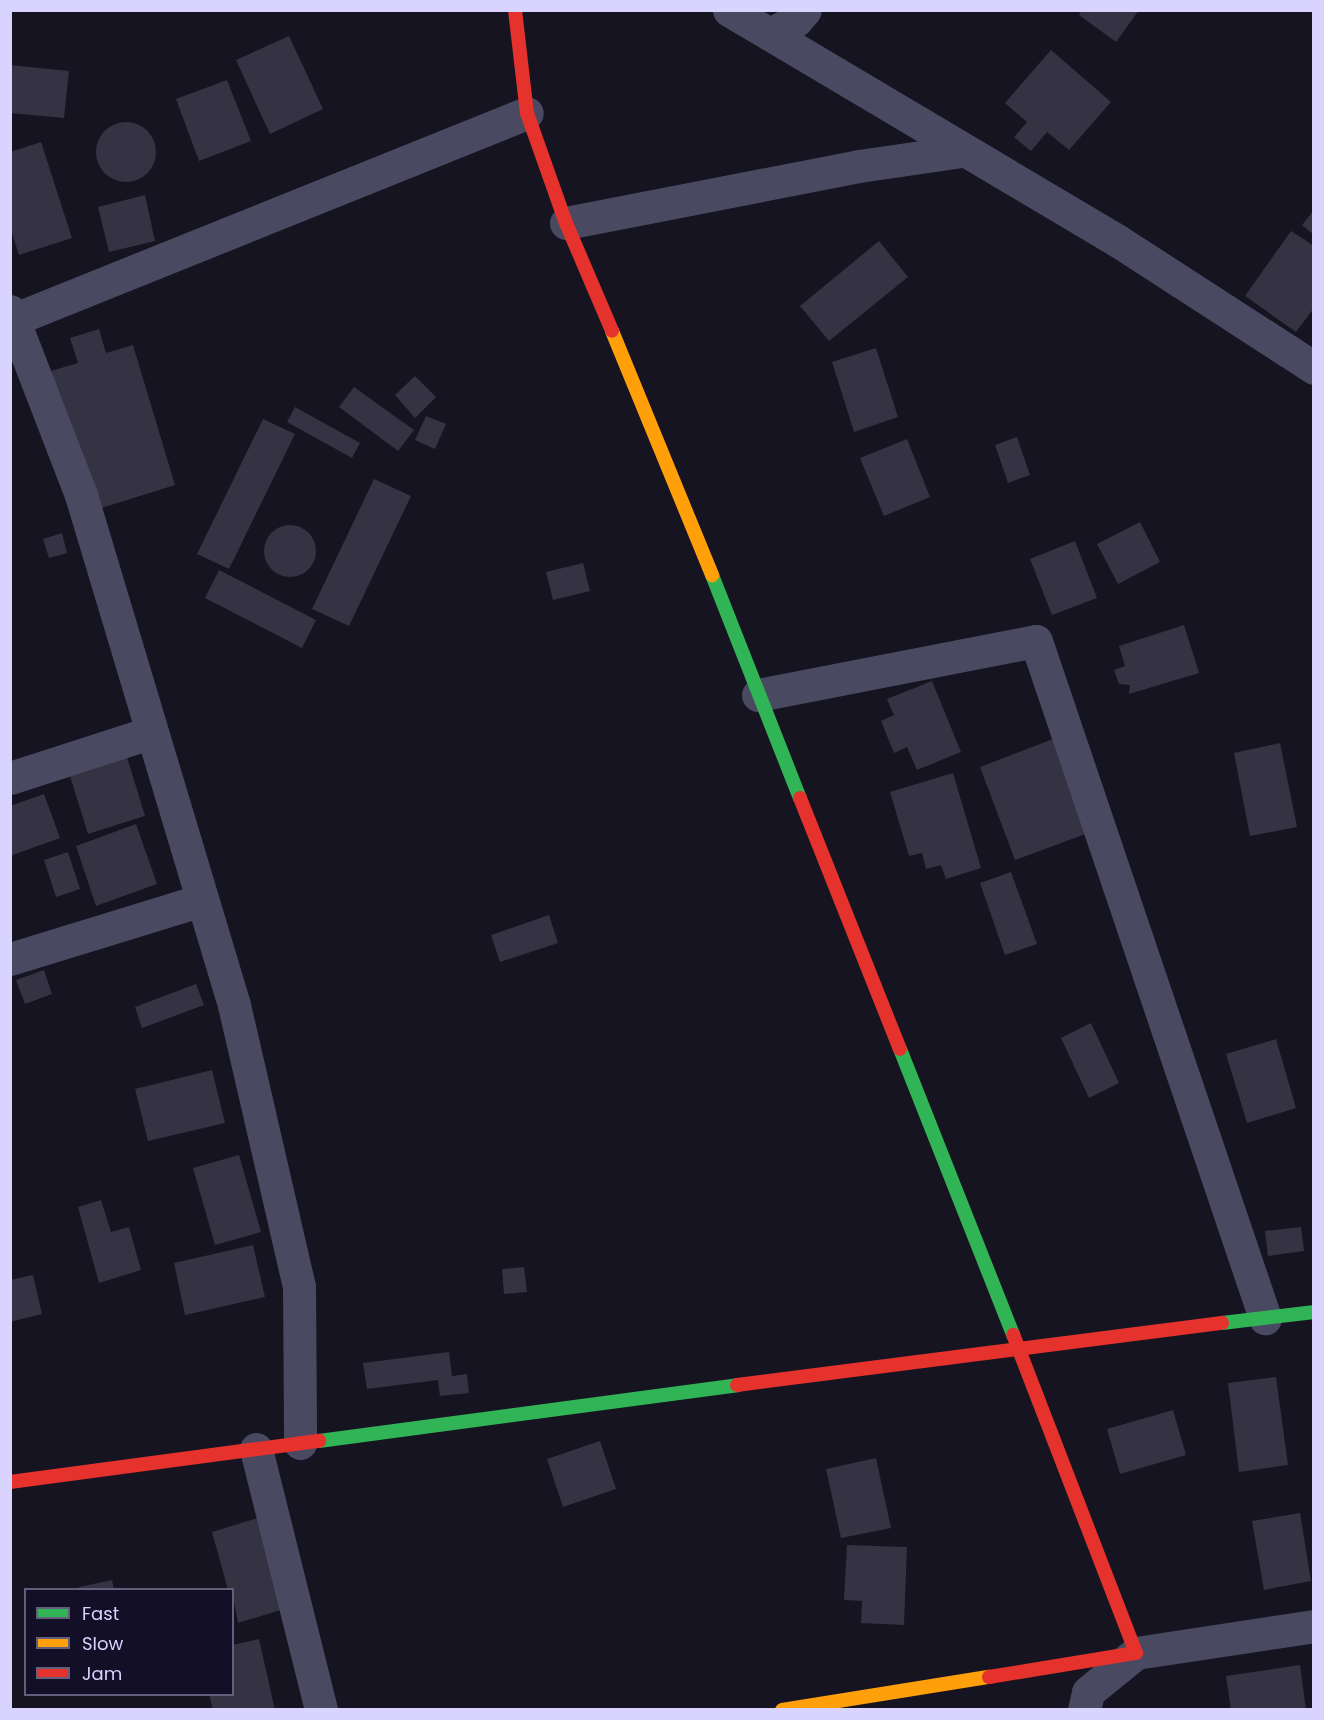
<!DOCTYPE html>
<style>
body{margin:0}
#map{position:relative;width:1324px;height:1720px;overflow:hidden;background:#161421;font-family:Poppins,sans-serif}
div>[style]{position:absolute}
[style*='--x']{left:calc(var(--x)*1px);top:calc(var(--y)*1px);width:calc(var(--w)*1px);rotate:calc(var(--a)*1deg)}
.building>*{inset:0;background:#343243}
.round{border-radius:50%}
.street>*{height:33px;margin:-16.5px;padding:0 16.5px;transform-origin:16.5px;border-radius:16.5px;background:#4a4962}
.fast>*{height:14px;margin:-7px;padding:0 7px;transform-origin:7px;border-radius:7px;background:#30b455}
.slow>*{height:14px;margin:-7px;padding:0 7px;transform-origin:7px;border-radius:7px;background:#ff9f0a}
.jam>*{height:14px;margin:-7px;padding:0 7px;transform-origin:7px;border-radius:7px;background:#e5322d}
span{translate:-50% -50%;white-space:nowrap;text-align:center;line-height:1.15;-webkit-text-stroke:5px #130f26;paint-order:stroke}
.frame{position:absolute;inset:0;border:12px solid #d9d4ff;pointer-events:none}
.legend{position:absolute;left:24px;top:1588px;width:210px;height:108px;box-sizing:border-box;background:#130f26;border:2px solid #625e7d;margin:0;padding:8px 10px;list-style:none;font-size:18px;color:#d9d4ff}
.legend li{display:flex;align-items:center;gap:12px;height:30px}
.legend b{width:30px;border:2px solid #625e7d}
</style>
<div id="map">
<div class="building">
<div style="clip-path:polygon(1082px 10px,1139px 10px,1116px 42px,1079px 15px)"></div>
<div style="clip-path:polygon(289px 36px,323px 109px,270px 134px,236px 60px)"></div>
<div style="clip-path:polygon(1051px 50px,1111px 102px,1069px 150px,1047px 132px,1031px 151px,1014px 137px,1027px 122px,1005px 103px)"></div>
<div style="clip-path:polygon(10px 65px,69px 71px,64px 118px,10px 113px)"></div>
<div style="clip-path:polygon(227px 80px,251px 141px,199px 161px,176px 99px)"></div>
<div class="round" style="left:96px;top:122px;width:60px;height:60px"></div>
<div style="clip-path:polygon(41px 142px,72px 238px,19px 255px,10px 227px,10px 152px)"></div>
<div style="clip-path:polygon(145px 195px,155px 241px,109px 252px,98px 207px)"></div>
<div style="clip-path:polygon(1314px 210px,1314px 235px,1302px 225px)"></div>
<div style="clip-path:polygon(1291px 231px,1314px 246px,1314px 308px,1296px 332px,1245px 296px)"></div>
<div style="clip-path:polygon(879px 241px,908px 277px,829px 341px,800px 306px)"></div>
<div style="clip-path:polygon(99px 329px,106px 353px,133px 345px,175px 485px,92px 511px,51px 371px,78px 363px,70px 338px)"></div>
<div style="clip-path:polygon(876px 348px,898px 417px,854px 432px,832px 362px)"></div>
<div style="clip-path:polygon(415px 376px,436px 397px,415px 418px,395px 395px)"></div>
<div style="clip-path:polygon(354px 387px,414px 430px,398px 451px,339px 407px)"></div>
<div style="clip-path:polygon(295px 407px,360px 443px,352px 458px,287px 422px)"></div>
<div style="clip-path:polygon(426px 416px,446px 424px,435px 449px,415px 440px)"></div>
<div style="clip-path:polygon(263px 419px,295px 434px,229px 569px,197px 554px)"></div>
<div style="clip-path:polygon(1017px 437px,1030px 475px,1008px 483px,995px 445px)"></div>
<div style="clip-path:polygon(907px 439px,930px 497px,884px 516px,860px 458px)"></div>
<div style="clip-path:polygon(374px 479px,411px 496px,349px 626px,312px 609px)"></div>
<div style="clip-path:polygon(1140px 522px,1160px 562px,1118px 584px,1097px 544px)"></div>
<div class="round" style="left:264px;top:525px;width:52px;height:52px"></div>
<div style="clip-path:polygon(62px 533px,67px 553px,49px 558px,43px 539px)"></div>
<div style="clip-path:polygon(1075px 541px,1097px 598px,1052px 615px,1030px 559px)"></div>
<div style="clip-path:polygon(583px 563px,590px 591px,553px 600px,546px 572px)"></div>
<div style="clip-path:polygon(219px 570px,316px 620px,302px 648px,205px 598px)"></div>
<div style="clip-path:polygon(1184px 625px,1199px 673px,1129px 694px,1130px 685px,1119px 684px,1114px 670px,1125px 666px,1119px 646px)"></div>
<div style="clip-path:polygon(932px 681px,961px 752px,917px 770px,907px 747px,894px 753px,881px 721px,894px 715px,887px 699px)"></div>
<div style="clip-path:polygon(1053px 739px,1088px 833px,1015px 860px,980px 767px)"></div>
<div style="clip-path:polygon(1280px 743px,1297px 827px,1250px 836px,1234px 753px)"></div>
<div style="clip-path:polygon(127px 757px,145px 816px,88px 834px,70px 776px)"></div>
<div style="clip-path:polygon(953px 773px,981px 868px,946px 879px,941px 865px,926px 869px,922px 853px,909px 856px,890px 792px)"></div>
<div style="clip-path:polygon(44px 794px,60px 838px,10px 856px,10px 806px)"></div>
<div style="clip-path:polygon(136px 824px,157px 884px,96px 906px,76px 846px)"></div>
<div style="clip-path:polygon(68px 852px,80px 889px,56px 897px,44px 860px)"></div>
<div style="clip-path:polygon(1011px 872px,1037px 944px,1005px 955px,980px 883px)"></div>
<div style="clip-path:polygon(549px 915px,558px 943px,500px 962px,491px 935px)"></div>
<div style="clip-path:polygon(44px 970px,52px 994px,25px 1004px,16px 980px)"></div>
<div style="clip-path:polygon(196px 984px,204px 1005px,142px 1028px,135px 1007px)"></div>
<div style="clip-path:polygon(1091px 1023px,1119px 1083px,1089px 1098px,1061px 1038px)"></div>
<div style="clip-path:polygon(1276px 1039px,1296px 1108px,1247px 1123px,1226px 1054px)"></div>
<div style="clip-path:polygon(212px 1070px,225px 1123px,148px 1141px,135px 1089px)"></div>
<div style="clip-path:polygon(239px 1155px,261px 1232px,215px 1245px,193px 1168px)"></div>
<div style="clip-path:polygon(101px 1200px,111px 1232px,129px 1227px,141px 1270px,99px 1283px,78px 1207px)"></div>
<div style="clip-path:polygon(1301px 1227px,1304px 1251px,1268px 1256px,1265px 1231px)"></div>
<div style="clip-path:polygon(253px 1245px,265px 1297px,185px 1315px,174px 1263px)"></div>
<div style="clip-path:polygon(524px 1267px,527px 1292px,504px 1294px,502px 1269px)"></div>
<div style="clip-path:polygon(33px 1275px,42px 1314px,10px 1322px,10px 1280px)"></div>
<div style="clip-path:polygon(449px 1352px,452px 1376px,467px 1374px,469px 1393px,440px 1396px,438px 1380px,367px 1389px,363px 1363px)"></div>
<div style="clip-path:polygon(1276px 1377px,1288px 1465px,1239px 1472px,1228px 1383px)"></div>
<div style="clip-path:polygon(1173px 1410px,1186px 1455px,1120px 1474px,1107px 1429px)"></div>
<div style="clip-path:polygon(600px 1441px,616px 1489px,563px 1507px,547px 1459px)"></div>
<div style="clip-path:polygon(876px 1458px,891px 1528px,841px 1538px,826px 1469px)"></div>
<div style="clip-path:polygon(1300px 1513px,1311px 1581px,1264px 1590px,1252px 1521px)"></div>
<div style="clip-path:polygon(258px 1518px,284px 1609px,238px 1623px,232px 1590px,228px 1590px,212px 1532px)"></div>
<div style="clip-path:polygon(847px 1545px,907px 1547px,904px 1625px,861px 1623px,862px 1601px,844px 1600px)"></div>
<div style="clip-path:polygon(112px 1580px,114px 1590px,80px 1590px,79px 1587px)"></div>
<div style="clip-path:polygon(259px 1639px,275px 1710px,213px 1710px,209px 1694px,232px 1694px,232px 1645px)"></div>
<div style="clip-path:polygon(1300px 1665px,1306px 1710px,1231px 1710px,1226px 1676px)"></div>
</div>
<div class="street">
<div style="--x:729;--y:10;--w:452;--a:30.7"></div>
<div style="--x:1118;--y:241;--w:234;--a:32.9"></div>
<div style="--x:770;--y:34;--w:30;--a:-28"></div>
<div style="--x:796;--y:20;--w:13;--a:-48"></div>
<div style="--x:566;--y:223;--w:298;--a:-11"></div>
<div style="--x:859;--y:166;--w:104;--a:-8.3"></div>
<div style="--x:10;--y:311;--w:197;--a:68.9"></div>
<div style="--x:81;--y:495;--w:532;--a:73.3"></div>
<div style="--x:234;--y:1005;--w:288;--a:77"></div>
<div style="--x:299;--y:1286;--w:157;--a:89.6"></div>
<div style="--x:10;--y:321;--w:557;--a:-21.92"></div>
<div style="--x:758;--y:695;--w:283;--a:-11"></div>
<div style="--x:1036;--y:641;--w:715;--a:71.31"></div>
<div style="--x:10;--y:778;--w:149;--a:-17.9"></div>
<div style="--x:10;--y:959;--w:201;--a:-17.1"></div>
<div style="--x:256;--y:1449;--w:269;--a:76"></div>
<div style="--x:1084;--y:1710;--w:18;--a:-77"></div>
<div style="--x:1088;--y:1692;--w:62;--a:-39.1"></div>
<div style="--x:1136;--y:1653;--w:180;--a:-8.6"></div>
</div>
<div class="fast">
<div style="--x:712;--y:575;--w:240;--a:68.5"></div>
<div style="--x:900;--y:1049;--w:308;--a:68.4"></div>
<div style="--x:1222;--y:1323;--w:93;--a:-6.8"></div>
<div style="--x:319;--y:1441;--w:422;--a:-7.6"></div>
</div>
<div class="slow">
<div style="--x:612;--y:331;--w:264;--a:67.7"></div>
<div style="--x:782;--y:1710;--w:210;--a:-9.1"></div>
</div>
<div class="jam">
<div style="--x:515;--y:10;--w:104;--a:83.4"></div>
<div style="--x:527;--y:113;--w:117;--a:70.5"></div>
<div style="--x:566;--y:223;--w:117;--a:66.9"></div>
<div style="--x:800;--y:798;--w:270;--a:68.3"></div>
<div style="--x:737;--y:1385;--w:489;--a:-7.3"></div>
<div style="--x:10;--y:1482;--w:312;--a:-7.6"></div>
<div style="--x:989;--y:1677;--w:149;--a:-9.3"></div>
<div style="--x:1136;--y:1653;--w:341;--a:-111.1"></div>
</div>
<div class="frame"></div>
<ul class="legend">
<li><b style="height:8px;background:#30b455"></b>Fast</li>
<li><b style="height:8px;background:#ff9f0a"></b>Slow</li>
<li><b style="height:8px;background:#e5322d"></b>Jam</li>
</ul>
</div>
